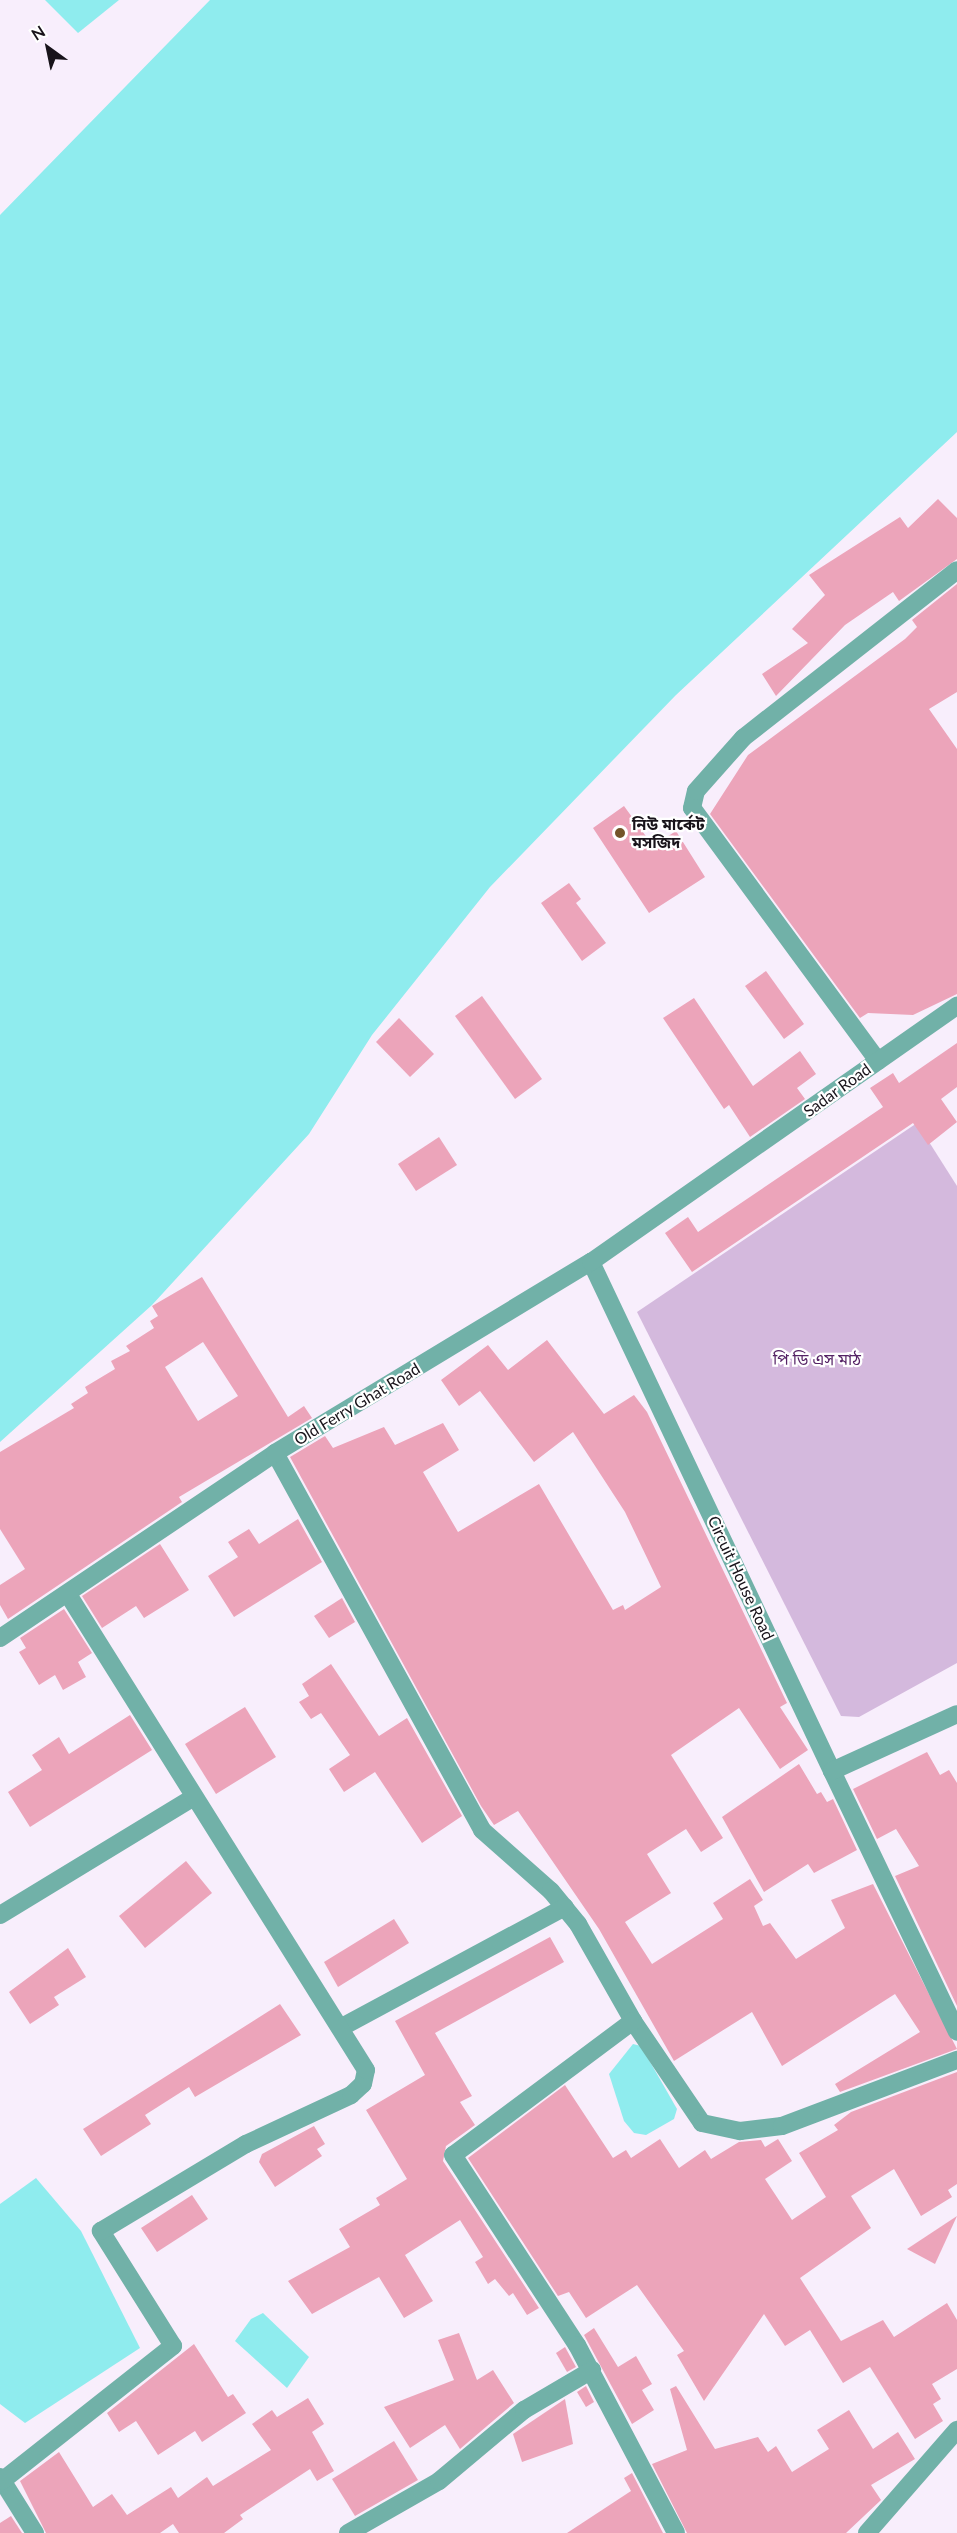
<!DOCTYPE html>
<meta charset="utf-8">
<style>
body{margin:0}
#map{position:relative;width:957px;height:2533px;overflow:hidden;background:#f8eefc;font-family:Lato,"Noto Sans Bengali",sans-serif}
div>[style]{position:absolute}
[style*='--x']{left:calc(var(--x)*1px);top:calc(var(--y)*1px);width:calc(var(--w)*1px);rotate:calc(var(--a)*1deg)}
.green>*{inset:0;background:#d4b9dd}
.water>*{inset:0;background:#8fecee}
.building>*{inset:0;background:#eca4ba}
.minor>*{height:18px;margin:-9px;padding:0 9px;transform-origin:9px;border-radius:9px;background:#71b1a8}
.tertiary>*{height:18px;margin:-9px;padding:0 9px;transform-origin:9px;border-radius:9px;background:#71b1a8}
.dots>*{width:16px;height:16px;translate:-50% -50%;box-sizing:border-box;border:3px solid #fff;border-radius:50%}
span{translate:-50% -50%;white-space:nowrap;text-align:center;line-height:1.15;-webkit-text-stroke:4.5px #fff;paint-order:stroke}
.poi-label{font-size:16px;color:#18131a;font-weight:700}
.left{translate:0 -50%;text-align:left}
.street-label{font-size:16px;color:#18131a}
.park-label{font-size:16px;color:#552365}
.north{position:absolute;left:18px;top:18px;width:60px;height:60px;-webkit-text-stroke:4px #fff;paint-order:stroke;rotate:327deg;font-size:16px;font-weight:700;line-height:24px;text-align:center;color:#18131a}
.north::after{content:'';display:block;margin:auto;width:21px;height:27px;background:#18131a;clip-path:polygon(50% 0,100% 100%,50% 72%,0 100%)}
</style>
<div id="map">
<div class="green">
<div style="clip-path:polygon(917px 1123px,957px 1186px,957px 1663px,859px 1717px,841px 1716px,637px 1312px)"></div>
</div>
<div class="water">
<div style="clip-path:polygon(45px 0,119px 0,78px 33px)"></div>
<div style="clip-path:polygon(210px 0,957px 0,957px 432px,676px 695px,490px 887px,372px 1035px,309px 1134px,152px 1305px,0 1442px,0 215px)"></div>
<div style="clip-path:polygon(633px 2044px,641px 2046px,677px 2109px,674px 2119px,646px 2135px,634px 2133px,624px 2121px,609px 2074px)"></div>
<div style="clip-path:polygon(36px 2178px,81px 2231px,140px 2348px,25px 2423px,0 2404px,0 2204px)"></div>
<div style="clip-path:polygon(263px 2313px,309px 2357px,287px 2388px,235px 2341px,251px 2319px)"></div>
</div>
<div class="building">
<div style="clip-path:polygon(938px 499px,957px 518px,957px 559px,899px 601px,893px 592px,845px 625px,776px 696px,762px 674px,808px 643px,792px 629px,825px 595px,809px 575px,900px 517px,908px 528px)"></div>
<div style="clip-path:polygon(957px 584px,957px 692px,929px 709px,957px 749px,957px 994px,913px 1015px,868px 1013px,860px 1018px,710px 814px,748px 755px,905px 639px,917px 627px,912px 620px)"></div>
<div style="clip-path:polygon(624px 806px,653px 846px,676px 831px,705px 877px,649px 913px,593px 828px)"></div>
<div style="clip-path:polygon(569px 883px,581px 899px,576px 903px,606px 943px,582px 961px,541px 903px)"></div>
<div style="clip-path:polygon(766px 971px,804px 1024px,784px 1039px,745px 986px)"></div>
<div style="clip-path:polygon(482px 996px,542px 1079px,515px 1099px,455px 1016px)"></div>
<div style="clip-path:polygon(694px 998px,753px 1086px,800px 1051px,816px 1074px,797px 1088px,805px 1099px,750px 1137px,729px 1105px,724px 1109px,663px 1018px)"></div>
<div style="clip-path:polygon(399px 1018px,434px 1054px,410px 1077px,376px 1042px)"></div>
<div style="clip-path:polygon(957px 1043px,957px 1087px,941px 1099px,957px 1122px,928px 1145px,913px 1123px,692px 1272px,665px 1233px,688px 1217px,698px 1232px,883px 1107px,870px 1088px,893px 1073px,899px 1083px)"></div>
<div style="clip-path:polygon(439px 1137px,457px 1165px,416px 1191px,398px 1164px)"></div>
<div style="clip-path:polygon(evenodd,202px 1277px,288px 1417px,304px 1406px,312px 1418px,179px 1497px,182px 1502px,8px 1619px,0 1605px,0 1585px,25px 1569px,0 1529px,0 1452px,74px 1408px,71px 1404px,88px 1393px,85px 1387px,115px 1369px,111px 1361px,130px 1351px,126px 1346px,154px 1328px,150px 1321px,158px 1316px,152px 1306px,202px 1277px,203px 1342px,238px 1396px,198px 1421px,165px 1367px,203px 1342px)"></div>
<div style="clip-path:polygon(547px 1340px,604px 1414px,634px 1395px,647px 1412px,787px 1703px,780px 1707px,808px 1750px,780px 1769px,739px 1708px,671px 1755px,723px 1838px,701px 1852px,686px 1829px,647px 1854px,671px 1893px,625px 1922px,652px 1964px,723px 1919px,713px 1903px,750px 1879px,763px 1900px,754px 1906px,763px 1926px,770px 1923px,796px 1959px,845px 1928px,831px 1900px,873px 1884px,957px 2049px,840px 2092px,835px 2084px,920px 2032px,895px 1994px,782px 2066px,752px 2012px,674px 2061px,599px 1929px,518px 1811px,494px 1825px,481px 1806px,290px 1457px,325px 1436px,333px 1448px,384px 1427px,395px 1445px,443px 1423px,459px 1450px,423px 1472px,458px 1532px,539px 1484px,613px 1610px,623px 1605px,625px 1610px,661px 1587px,625px 1512px,573px 1432px,534px 1462px,480px 1391px,459px 1406px,441px 1380px,488px 1345px,508px 1370px)"></div>
<div style="clip-path:polygon(298px 1519px,322px 1562px,234px 1617px,208px 1576px,238px 1557px,228px 1542px,249px 1529px,259px 1544px)"></div>
<div style="clip-path:polygon(160px 1544px,189px 1590px,144px 1618px,136px 1606px,102px 1628px,82px 1596px)"></div>
<div style="clip-path:polygon(342px 1598px,355px 1622px,329px 1638px,314px 1616px)"></div>
<div style="clip-path:polygon(64px 1609px,92px 1653px,78px 1662px,86px 1677px,63px 1690px,55px 1675px,39px 1685px,19px 1652px,26px 1648px,20px 1638px)"></div>
<div style="clip-path:polygon(331px 1664px,379px 1736px,407px 1718px,462px 1816px,422px 1843px,375px 1772px,344px 1792px,329px 1769px,350px 1755px,321px 1713px,311px 1719px,299px 1702px,309px 1696px,302px 1684px)"></div>
<div style="clip-path:polygon(245px 1707px,276px 1757px,216px 1794px,185px 1744px)"></div>
<div style="clip-path:polygon(130px 1715px,152px 1750px,30px 1827px,8px 1792px,42px 1770px,32px 1755px,59px 1737px,69px 1754px)"></div>
<div style="clip-path:polygon(927px 1752px,940px 1775px,949px 1770px,957px 1783px,957px 2006px,895px 1876px,919px 1866px,896px 1829px,877px 1839px,853px 1789px)"></div>
<div style="clip-path:polygon(799px 1764px,817px 1794px,821px 1792px,827px 1802px,833px 1799px,857px 1850px,814px 1873px,808px 1864px,764px 1892px,722px 1817px)"></div>
<div style="clip-path:polygon(186px 1861px,212px 1893px,145px 1948px,119px 1916px)"></div>
<div style="clip-path:polygon(394px 1919px,409px 1943px,338px 1987px,324px 1962px)"></div>
<div style="clip-path:polygon(550px 1937px,564px 1962px,435px 2033px,472px 2096px,460px 2102px,475px 2125px,446px 2146px,443px 2161px,539px 2308px,527px 2315px,513px 2293px,509px 2296px,495px 2279px,488px 2284px,475px 2262px,483px 2257px,460px 2220px,405px 2255px,433px 2301px,404px 2318px,379px 2277px,312px 2314px,288px 2281px,350px 2247px,339px 2229px,380px 2205px,376px 2198px,407px 2179px,366px 2110px,425px 2075px,395px 2021px)"></div>
<div style="clip-path:polygon(68px 1948px,86px 1977px,54px 1997px,59px 2005px,30px 2024px,9px 1992px)"></div>
<div style="clip-path:polygon(280px 2004px,301px 2035px,195px 2097px,189px 2087px,145px 2115px,151px 2124px,101px 2156px,83px 2129px)"></div>
<div style="clip-path:polygon(957px 2072px,957px 2184px,948px 2190px,952px 2197px,921px 2216px,894px 2169px,851px 2196px,871px 2228px,800px 2278px,841px 2341px,883px 2320px,894px 2337px,947px 2303px,957px 2320px,957px 2369px,932px 2384px,941px 2399px,933px 2404px,943px 2421px,915px 2439px,870px 2367px,843px 2383px,810px 2330px,785px 2346px,764px 2314px,704px 2401px,677px 2355px,684px 2351px,637px 2285px,586px 2318px,569px 2292px,558px 2296px,468px 2158px,565px 2085px,613px 2158px,626px 2150px,631px 2158px,660px 2139px,679px 2168px,705px 2150px,711px 2159px,739px 2142px,761px 2140px,765px 2147px,778px 2139px,792px 2161px,765px 2179px,792px 2220px,826px 2197px,799px 2153px,838px 2130px,834px 2125px,851px 2112px)"></div>
<div style="clip-path:polygon(314px 2126px,325px 2144px,317px 2149px,322px 2156px,275px 2187px,259px 2162px,262px 2154px)"></div>
<div style="clip-path:polygon(192px 2195px,208px 2219px,157px 2252px,141px 2228px)"></div>
<div style="clip-path:polygon(957px 2216px,935px 2264px,907px 2249px)"></div>
<div style="clip-path:polygon(594px 2328px,618px 2367px,636px 2356px,652px 2384px,642px 2390px,654px 2410px,632px 2424px,584px 2335px)"></div>
<div style="clip-path:polygon(459px 2333px,477px 2380px,493px 2370px,514px 2403px,460px 2449px,445px 2425px,410px 2448px,384px 2407px,454px 2380px,438px 2340px)"></div>
<div style="clip-path:polygon(194px 2344px,228px 2397px,233px 2394px,246px 2413px,202px 2442px,195px 2431px,158px 2455px,136px 2421px,119px 2432px,107px 2413px)"></div>
<div style="clip-path:polygon(565px 2347px,576px 2367px,567px 2372px,556px 2353px)"></div>
<div style="clip-path:polygon(586px 2386px,594px 2402px,586px 2407px,577px 2392px)"></div>
<div style="clip-path:polygon(676px 2386px,715px 2449px,758px 2437px,768px 2452px,776px 2446px,792px 2472px,829px 2449px,817px 2430px,849px 2410px,873px 2449px,898px 2432px,915px 2459px,871px 2485px,881px 2500px,846px 2533px,687px 2533px,652px 2464px,687px 2450px,670px 2389px)"></div>
<div style="clip-path:polygon(308px 2398px,324px 2424px,312px 2432px,334px 2471px,317px 2481px,310px 2469px,240px 2515px,243px 2519px,224px 2533px,179px 2533px,173px 2524px,160px 2533px,46px 2533px,20px 2481px,59px 2452px,93px 2507px,112px 2494px,127px 2515px,171px 2487px,178px 2498px,207px 2477px,213px 2486px,271px 2450px,252px 2424px,272px 2410px,277px 2417px)"></div>
<div style="clip-path:polygon(565px 2399px,573px 2444px,522px 2462px,513px 2434px)"></div>
<div style="clip-path:polygon(394px 2441px,418px 2480px,355px 2516px,332px 2479px)"></div>
<div style="clip-path:polygon(632px 2473px,663px 2533px,567px 2533px,631px 2491px,624px 2478px)"></div>
<div style="clip-path:polygon(11px 2516px,22px 2533px,0 2533px,0 2523px)"></div>
</div>
<div class="minor">
<div style="--x:878;--y:1061;--w:314;--a:-126.3"></div>
<div style="--x:692;--y:808;--w:17;--a:-77"></div>
<div style="--x:696;--y:791;--w:71;--a:-48.4"></div>
<div style="--x:743;--y:738;--w:272;--a:-38.1"></div>
<div style="--x:275;--y:1453;--w:430;--a:61.2"></div>
<div style="--x:482;--y:1830;--w:92;--a:41.5"></div>
<div style="--x:551;--y:1891;--w:43;--a:50.7"></div>
<div style="--x:578;--y:1924;--w:112;--a:60.4"></div>
<div style="--x:633;--y:2021;--w:123;--a:55.9"></div>
<div style="--x:702;--y:2123;--w:39;--a:12"></div>
<div style="--x:740;--y:2131;--w:42;--a:-6.8"></div>
<div style="--x:782;--y:2126;--w:187;--a:-20.7"></div>
<div style="--x:832;--y:1771;--w:289;--a:64.4"></div>
<div style="--x:0;--y:1915;--w:223;--a:-31.3"></div>
<div style="--x:633;--y:2021;--w:224;--a:143.3"></div>
<div style="--x:453;--y:2155;--w:227;--a:56.9"></div>
<div style="--x:577;--y:2345;--w:212;--a:62.2"></div>
<div style="--x:342;--y:2027;--w:253;--a:-28.3"></div>
<div style="--x:0;--y:2477;--w:66;--a:58"></div>
<div style="--x:2;--y:2481;--w:218;--a:-38.3"></div>
<div style="--x:173;--y:2346;--w:136;--a:-122.1"></div>
<div style="--x:101;--y:2231;--w:169;--a:-31"></div>
<div style="--x:246;--y:2144;--w:116;--a:-25"></div>
<div style="--x:351;--y:2095;--w:16;--a:-43"></div>
<div style="--x:363;--y:2084;--w:14;--a:-78"></div>
<div style="--x:366;--y:2070;--w:559;--a:-122.07"></div>
<div style="--x:348;--y:2533;--w:105;--a:-29.7"></div>
<div style="--x:439;--y:2481;--w:111;--a:-39.9"></div>
<div style="--x:524;--y:2410;--w:79;--a:-30.5"></div>
<div style="--x:867;--y:2533;--w:137;--a:-48.9"></div>
</div>
<div class="tertiary">
<div style="--x:591;--y:1262;--w:563;--a:64.66"></div>
<div style="--x:832;--y:1771;--w:137;--a:-24.5"></div>
<div style="--x:0;--y:1638;--w:331;--a:-33.9"></div>
<div style="--x:275;--y:1453;--w:369;--a:-31.2"></div>
<div style="--x:591;--y:1262;--w:447;--a:-35"></div>
</div>
<div class="dots">
<div style="left:620px;top:833px;background:#735429"></div>
</div>
<div class="poi-label">
<span class="left" style="left:632px;top:833px">নিউ মার্কেট<br>মসজিদ</span>
</div>
<div class="street-label">
<span style="left:837px;top:1090px;rotate:-36deg">Sadar Road</span>
<span style="left:357px;top:1404px;rotate:-31deg">Old Ferry Ghat Road</span>
<span style="left:741px;top:1578px;rotate:65deg">Circuit House Road</span>
</div>
<div class="park-label">
<span style="left:817px;top:1359px">পি ডি এস মাঠ</span>
</div>
<div class="north">N</div>
</div>
